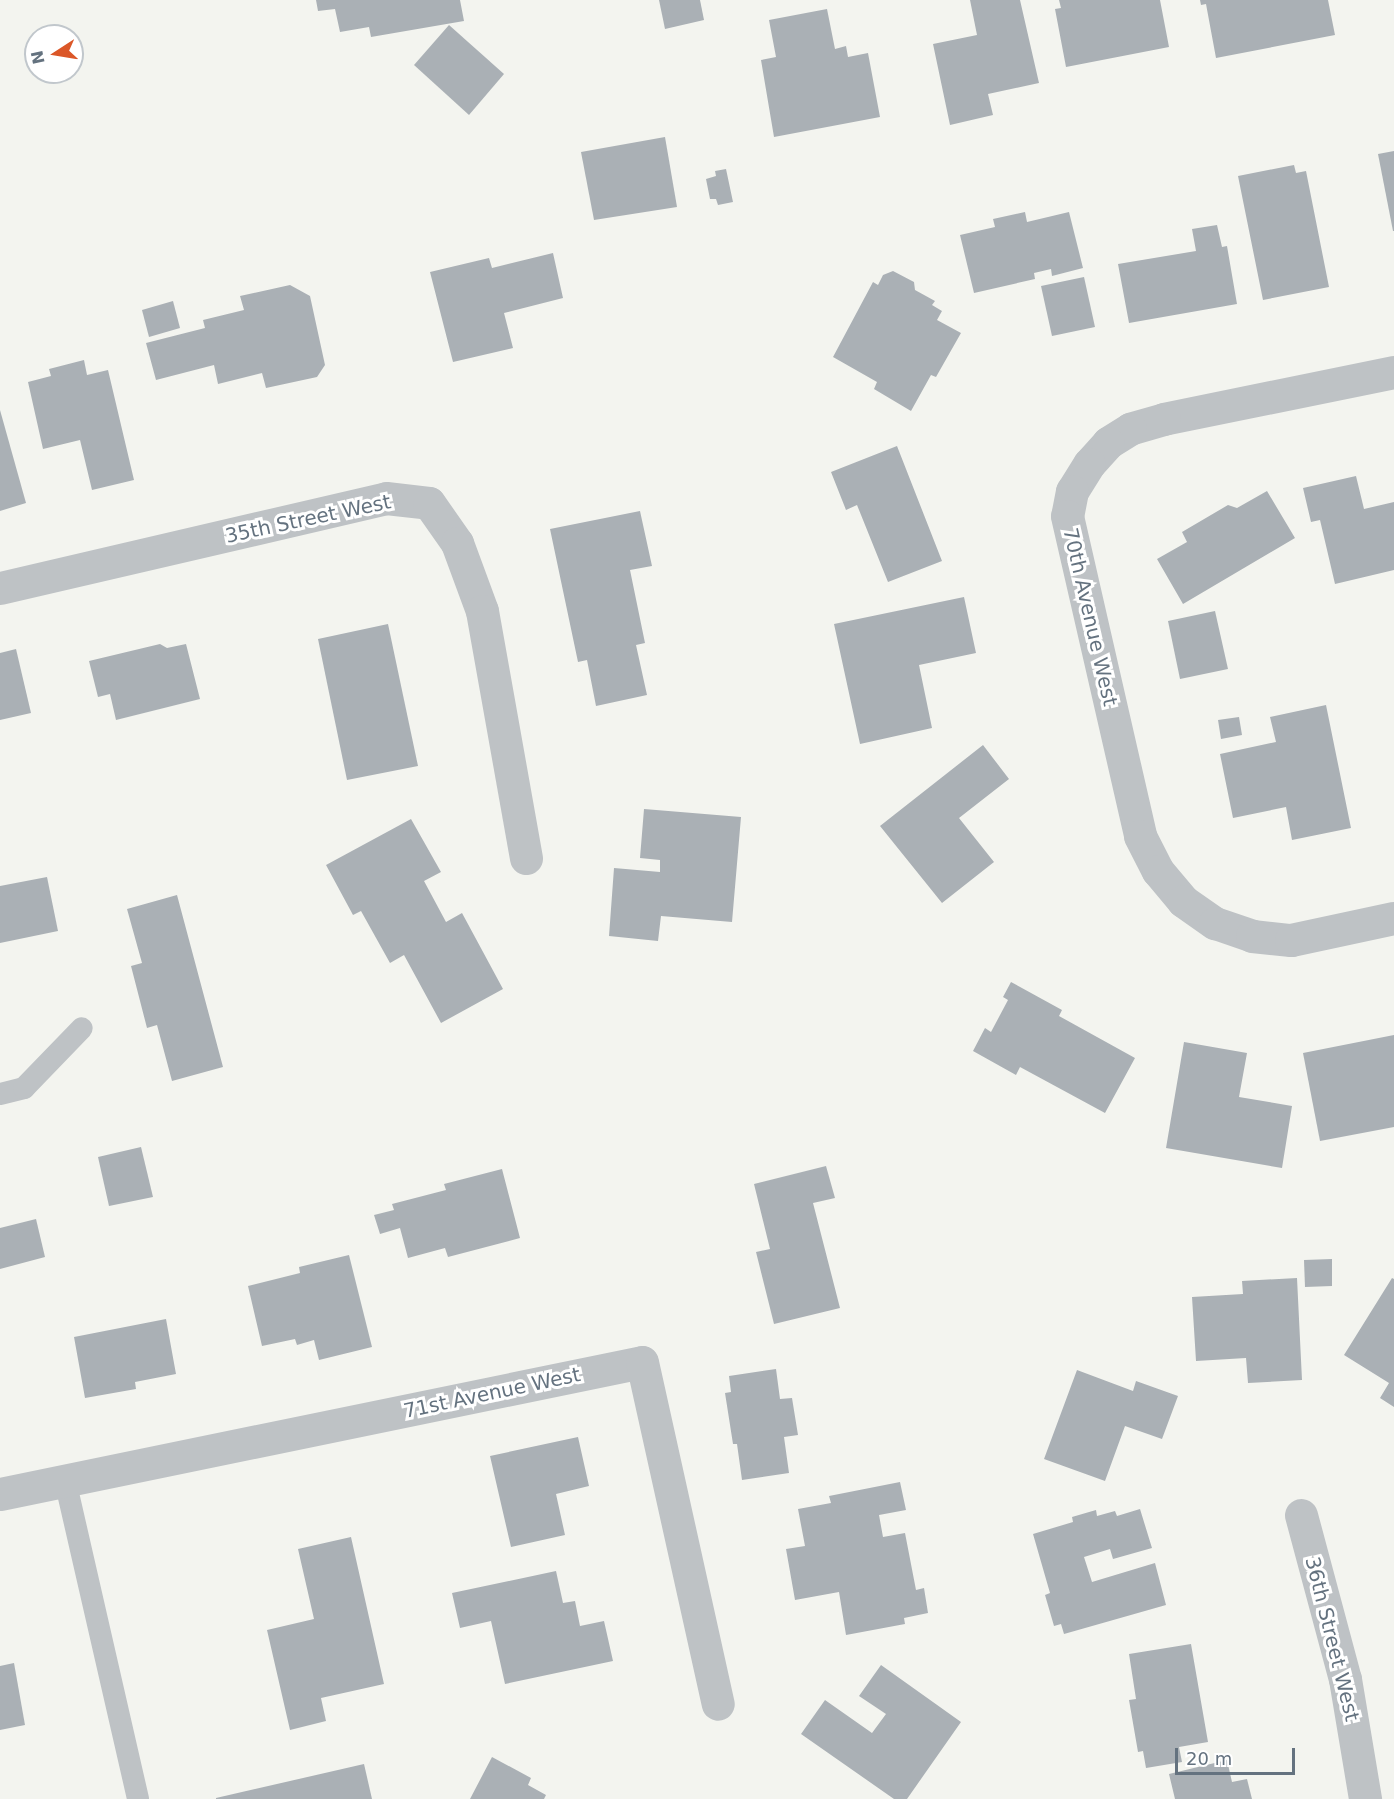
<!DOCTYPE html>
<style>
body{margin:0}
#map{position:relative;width:1394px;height:1799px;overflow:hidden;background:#f3f4ef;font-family:"DejaVu Sans",sans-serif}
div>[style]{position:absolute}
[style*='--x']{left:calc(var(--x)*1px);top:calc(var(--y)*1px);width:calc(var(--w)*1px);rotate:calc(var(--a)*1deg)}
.building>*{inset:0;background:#aab0b5}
.lane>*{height:22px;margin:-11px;padding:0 11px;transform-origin:11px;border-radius:11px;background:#bec2c5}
.street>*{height:33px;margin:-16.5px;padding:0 16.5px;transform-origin:16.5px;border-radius:16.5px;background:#bec2c5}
span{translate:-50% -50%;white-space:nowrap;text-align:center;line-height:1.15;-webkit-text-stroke:6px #fff;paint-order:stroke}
.street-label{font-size:20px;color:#64727f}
.north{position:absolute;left:24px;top:24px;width:60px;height:60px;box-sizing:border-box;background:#fff;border:2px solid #c1c7cc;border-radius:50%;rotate:258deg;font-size:16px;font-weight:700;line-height:24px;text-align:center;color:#64727f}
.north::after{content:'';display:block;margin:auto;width:21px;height:27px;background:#db5728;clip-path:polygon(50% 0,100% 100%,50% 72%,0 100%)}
.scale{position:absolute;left:1175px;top:1748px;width:120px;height:27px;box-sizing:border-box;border:3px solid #64727f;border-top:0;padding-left:8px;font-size:18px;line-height:21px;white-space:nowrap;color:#64727f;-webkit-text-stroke:4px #fff;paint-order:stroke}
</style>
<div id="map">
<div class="building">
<div style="clip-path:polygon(316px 0,460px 0,464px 21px,371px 37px,369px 27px,340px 32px,335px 9px,318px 11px)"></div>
<div style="clip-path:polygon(659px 0,700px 0,704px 20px,665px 29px)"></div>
<div style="clip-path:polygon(970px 0,1020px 0,1039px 83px,988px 94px,993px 115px,950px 125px,933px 44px,977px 35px)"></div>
<div style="clip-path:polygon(1059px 0,1160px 0,1169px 47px,1066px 67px,1055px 9px,1061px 8px)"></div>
<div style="clip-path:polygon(1200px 0,1328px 0,1335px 35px,1216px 58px,1206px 4px,1201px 5px)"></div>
<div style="clip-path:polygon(827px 9px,835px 49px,846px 46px,848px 57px,868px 53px,880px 117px,774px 137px,761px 60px,776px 57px,769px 20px)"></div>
<div style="clip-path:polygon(449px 25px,504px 74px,469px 115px,414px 65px)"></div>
<div style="clip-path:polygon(665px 137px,677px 207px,594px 220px,581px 152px)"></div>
<div style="clip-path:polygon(1394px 151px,1394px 231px,1393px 231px,1378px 154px)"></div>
<div style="clip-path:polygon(1294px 165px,1296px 173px,1306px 171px,1329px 287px,1263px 300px,1238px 176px)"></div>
<div style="clip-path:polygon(726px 169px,733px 202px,718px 205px,716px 199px,710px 199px,706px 179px,716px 176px,715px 171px)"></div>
<div style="clip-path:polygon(1025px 212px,1027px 222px,1069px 212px,1083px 268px,1052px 276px,1051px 269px,1034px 273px,1035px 279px,974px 293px,960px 235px,995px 227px,993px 219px)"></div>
<div style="clip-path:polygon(1217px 225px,1222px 247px,1227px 246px,1237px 304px,1129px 323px,1118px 264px,1196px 251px,1192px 229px)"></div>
<div style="clip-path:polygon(553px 253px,563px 298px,504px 313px,513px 348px,453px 362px,430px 272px,489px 258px,492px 268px)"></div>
<div style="clip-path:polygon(893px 271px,914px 282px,915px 290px,935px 301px,932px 305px,942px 311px,937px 320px,961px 333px,936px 377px,931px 375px,911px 411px,874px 389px,877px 382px,833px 357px,873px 282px,878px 285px,883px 275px)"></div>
<div style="clip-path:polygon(1084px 277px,1095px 327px,1052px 336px,1041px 286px)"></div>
<div style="clip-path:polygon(290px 285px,310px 296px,325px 365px,317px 377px,266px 388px,262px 373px,218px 384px,214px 365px,156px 380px,146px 343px,205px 328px,203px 320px,244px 310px,240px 296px)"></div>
<div style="clip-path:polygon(173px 301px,180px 328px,149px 337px,142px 310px)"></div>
<div style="clip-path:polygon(84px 360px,87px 375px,108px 370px,134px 480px,92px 490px,80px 440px,43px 449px,28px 382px,51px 376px,49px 369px)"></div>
<div style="clip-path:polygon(0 410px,26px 503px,0 511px)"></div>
<div style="clip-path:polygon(897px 446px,942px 561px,888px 582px,857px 505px,846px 510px,831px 472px)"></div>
<div style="clip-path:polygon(1356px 476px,1364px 509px,1394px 502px,1394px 570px,1335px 584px,1320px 520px,1311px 522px,1303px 488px)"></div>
<div style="clip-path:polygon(1267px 491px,1295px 538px,1183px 604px,1157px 559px,1187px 542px,1182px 532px,1228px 505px,1237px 508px)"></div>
<div style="clip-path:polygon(640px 511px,652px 566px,630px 570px,645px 643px,636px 645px,647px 695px,596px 706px,587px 660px,578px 662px,550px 529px)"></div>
<div style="clip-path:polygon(964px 597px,976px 653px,919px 665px,932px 728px,860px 744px,834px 624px)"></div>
<div style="clip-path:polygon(1215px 611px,1228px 669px,1180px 679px,1168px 621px)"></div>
<div style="clip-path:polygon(388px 624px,418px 766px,347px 780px,318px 639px)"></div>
<div style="clip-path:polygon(160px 644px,167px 648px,186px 644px,200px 699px,116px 720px,110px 694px,98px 697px,89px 661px)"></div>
<div style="clip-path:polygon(16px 649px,31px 713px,0 720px,0 653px)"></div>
<div style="clip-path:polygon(1326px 705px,1351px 828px,1292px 840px,1286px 807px,1233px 818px,1220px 754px,1276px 742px,1270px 717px)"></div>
<div style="clip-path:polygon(1239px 717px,1242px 735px,1221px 739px,1218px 720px)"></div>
<div style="clip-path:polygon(983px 745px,1009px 779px,959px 818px,994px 862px,942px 903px,880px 826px)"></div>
<div style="clip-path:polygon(644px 809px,741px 817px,732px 922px,661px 916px,658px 941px,609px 936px,614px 868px,660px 872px,660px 860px,640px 858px)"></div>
<div style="clip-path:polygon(411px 819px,441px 872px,424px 881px,446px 922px,462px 913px,503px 989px,441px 1023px,404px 955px,390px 963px,361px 911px,353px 915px,326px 865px)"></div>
<div style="clip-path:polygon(47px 877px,58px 931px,0 943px,0 886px)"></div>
<div style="clip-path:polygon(177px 895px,223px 1067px,172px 1081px,157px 1025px,147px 1028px,131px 966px,142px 963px,127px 909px)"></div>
<div style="clip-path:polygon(1011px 982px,1062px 1010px,1059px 1016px,1135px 1058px,1105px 1113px,1020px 1067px,1016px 1075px,973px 1051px,985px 1028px,991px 1032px,1008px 1000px,1003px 997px)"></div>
<div style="clip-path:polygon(1394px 1035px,1394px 1127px,1320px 1141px,1303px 1053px)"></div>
<div style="clip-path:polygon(1184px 1042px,1247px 1053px,1239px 1097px,1292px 1106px,1282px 1168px,1166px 1148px)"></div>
<div style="clip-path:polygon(141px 1147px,153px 1197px,109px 1206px,98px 1157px)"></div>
<div style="clip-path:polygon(826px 1166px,835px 1198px,813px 1203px,840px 1308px,774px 1324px,756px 1252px,770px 1249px,754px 1184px)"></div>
<div style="clip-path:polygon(502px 1169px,520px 1238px,448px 1257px,445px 1248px,408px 1258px,400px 1228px,380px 1234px,374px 1215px,394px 1210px,392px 1204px,446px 1190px,444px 1184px)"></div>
<div style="clip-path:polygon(36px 1219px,45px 1257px,0 1269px,0 1228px)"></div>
<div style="clip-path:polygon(349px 1255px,372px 1347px,319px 1360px,314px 1340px,297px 1345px,295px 1339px,262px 1346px,248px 1286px,300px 1273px,299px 1267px)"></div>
<div style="clip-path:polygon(1332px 1259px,1332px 1286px,1305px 1287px,1304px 1260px)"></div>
<div style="clip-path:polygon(1297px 1278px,1302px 1380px,1248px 1383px,1246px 1358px,1196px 1361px,1192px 1297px,1243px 1294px,1242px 1281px)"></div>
<div style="clip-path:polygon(1392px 1278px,1394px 1279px,1394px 1407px,1380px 1398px,1389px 1383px,1344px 1355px)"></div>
<div style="clip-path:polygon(166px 1319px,176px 1374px,135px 1382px,136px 1389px,85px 1398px,74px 1337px)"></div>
<div style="clip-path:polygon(776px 1369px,780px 1399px,792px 1398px,798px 1435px,784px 1437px,789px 1473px,742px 1480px,737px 1444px,733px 1444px,725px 1393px,731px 1392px,729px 1376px)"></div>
<div style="clip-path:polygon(1077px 1370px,1133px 1391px,1136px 1381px,1178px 1396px,1162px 1439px,1125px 1426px,1105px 1481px,1044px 1459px)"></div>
<div style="clip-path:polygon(578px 1437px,589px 1486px,556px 1494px,565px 1535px,511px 1547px,490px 1456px)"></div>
<div style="clip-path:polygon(900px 1482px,906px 1510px,879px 1515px,883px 1537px,905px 1533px,916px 1590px,924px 1588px,928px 1613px,904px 1618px,905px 1624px,846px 1635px,839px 1592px,795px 1600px,786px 1549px,805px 1546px,798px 1509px,831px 1503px,829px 1496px)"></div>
<div style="clip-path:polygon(1140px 1509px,1152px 1548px,1113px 1559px,1110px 1549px,1084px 1557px,1092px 1582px,1155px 1563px,1166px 1605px,1064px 1634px,1061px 1624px,1054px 1626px,1045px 1595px,1050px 1593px,1033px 1534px,1073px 1522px,1072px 1517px,1096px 1510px,1097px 1516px,1115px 1511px,1117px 1516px)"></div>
<div style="clip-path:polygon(351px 1537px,384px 1684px,321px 1698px,326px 1721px,290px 1730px,267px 1630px,314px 1619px,298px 1549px)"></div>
<div style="clip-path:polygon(556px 1571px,563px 1603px,575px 1601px,580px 1626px,604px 1621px,613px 1661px,505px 1684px,491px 1621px,460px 1628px,452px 1593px)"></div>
<div style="clip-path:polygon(1191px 1644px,1208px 1742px,1179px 1747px,1182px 1762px,1146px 1768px,1143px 1751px,1138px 1752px,1129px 1700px,1136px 1699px,1129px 1654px)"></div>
<div style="clip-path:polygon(14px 1663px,25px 1725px,0 1730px,0 1666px)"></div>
<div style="clip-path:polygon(881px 1665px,961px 1722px,907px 1799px,894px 1799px,801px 1734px,825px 1700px,872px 1733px,886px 1714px,859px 1696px)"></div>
<div style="clip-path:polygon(492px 1757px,531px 1778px,528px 1785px,546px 1795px,544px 1799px,470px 1799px)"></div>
<div style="clip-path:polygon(1227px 1760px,1232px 1782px,1247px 1779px,1252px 1799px,1175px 1799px,1169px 1774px)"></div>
<div style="clip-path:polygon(364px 1764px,372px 1799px,216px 1799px,216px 1798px)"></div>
</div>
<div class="lane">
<div style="--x:0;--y:1094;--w:25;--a:-14"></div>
<div style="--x:24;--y:1088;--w:83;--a:-46"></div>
<div style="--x:65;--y:1480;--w:327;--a:77.1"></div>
</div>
<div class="street">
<div style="--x:1394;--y:372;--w:235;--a:168.5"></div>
<div style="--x:1164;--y:419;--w:35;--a:164"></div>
<div style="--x:1130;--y:429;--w:26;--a:148"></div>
<div style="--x:1108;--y:443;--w:28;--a:132"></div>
<div style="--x:1089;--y:464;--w:32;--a:122"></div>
<div style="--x:1072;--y:491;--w:25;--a:101"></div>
<div style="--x:1067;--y:516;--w:328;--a:77.1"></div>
<div style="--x:1140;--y:836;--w:39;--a:63"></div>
<div style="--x:1158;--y:871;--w:39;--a:50"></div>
<div style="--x:1183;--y:901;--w:39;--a:35"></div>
<div style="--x:1215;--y:923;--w:39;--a:19"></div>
<div style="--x:1252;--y:936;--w:39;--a:6"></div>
<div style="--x:1291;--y:940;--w:105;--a:-12.1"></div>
<div style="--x:0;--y:588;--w:396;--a:-13.1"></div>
<div style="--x:386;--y:498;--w:43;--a:6.6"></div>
<div style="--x:429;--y:503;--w:49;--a:55"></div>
<div style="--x:457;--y:543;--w:72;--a:69.8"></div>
<div style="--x:482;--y:611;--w:251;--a:79.9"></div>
<div style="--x:0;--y:1494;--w:655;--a:-11.62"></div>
<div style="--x:642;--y:1362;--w:350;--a:77.5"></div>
<div style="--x:1301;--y:1515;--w:170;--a:75"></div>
<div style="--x:1345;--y:1679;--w:122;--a:80.5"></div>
</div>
<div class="street-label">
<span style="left:308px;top:519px;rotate:-12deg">35th Street West</span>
<span style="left:1090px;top:617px;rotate:77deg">70th Avenue West</span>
<span style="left:492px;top:1393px;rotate:-12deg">71st Avenue West</span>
<span style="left:1332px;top:1639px;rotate:76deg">36th Street West</span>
</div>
<div class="north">N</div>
<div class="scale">20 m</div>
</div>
